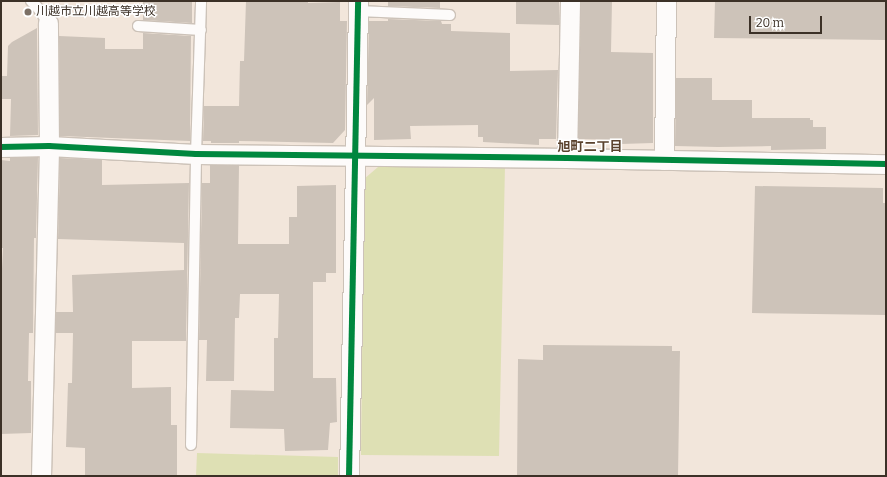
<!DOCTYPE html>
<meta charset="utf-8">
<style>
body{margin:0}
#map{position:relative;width:887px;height:477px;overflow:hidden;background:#f2e6db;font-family:Bitter,"Noto Sans JP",serif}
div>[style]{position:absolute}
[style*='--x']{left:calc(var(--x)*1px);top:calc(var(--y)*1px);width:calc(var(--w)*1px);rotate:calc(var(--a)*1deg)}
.green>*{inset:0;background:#dee0b4}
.building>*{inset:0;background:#cdc3b9}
.roads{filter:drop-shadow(1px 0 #ccc2b8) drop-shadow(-1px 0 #ccc2b8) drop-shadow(0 1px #ccc2b8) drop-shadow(0 -1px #ccc2b8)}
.service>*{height:10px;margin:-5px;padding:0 5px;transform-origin:5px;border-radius:5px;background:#fdfbfa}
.minor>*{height:19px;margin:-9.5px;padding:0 9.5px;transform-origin:9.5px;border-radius:9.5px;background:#fdfbfa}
.cycleway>*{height:6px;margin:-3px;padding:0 3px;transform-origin:3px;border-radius:3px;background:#00873e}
.dots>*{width:11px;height:11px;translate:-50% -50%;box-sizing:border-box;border:2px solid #fff;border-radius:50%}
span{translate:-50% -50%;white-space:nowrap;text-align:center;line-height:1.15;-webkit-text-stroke:3px #fff;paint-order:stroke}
.poi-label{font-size:12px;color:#3c3127}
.left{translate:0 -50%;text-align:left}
.neighbourhood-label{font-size:13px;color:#5a422d;font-weight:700}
.frame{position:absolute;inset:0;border:2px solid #3c3127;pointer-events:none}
.scale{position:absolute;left:749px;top:16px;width:73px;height:18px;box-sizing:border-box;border:2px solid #3c3127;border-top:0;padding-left:5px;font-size:12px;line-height:14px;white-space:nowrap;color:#3c3127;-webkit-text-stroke:3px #fff;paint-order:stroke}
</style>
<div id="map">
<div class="green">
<div style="clip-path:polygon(505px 165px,499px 456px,361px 455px,364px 179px,378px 167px)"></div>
<div style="clip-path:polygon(197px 453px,338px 457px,338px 476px,196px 476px)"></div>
</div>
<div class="building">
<div style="clip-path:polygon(143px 1px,192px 1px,192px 23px,143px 20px)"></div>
<div style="clip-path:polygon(246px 1px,308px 1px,308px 3px,340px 2px,340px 21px,347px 21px,345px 130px,333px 143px,239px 141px,239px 143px,211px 143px,211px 141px,203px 141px,204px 106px,239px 106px,240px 61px,244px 61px)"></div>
<div style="clip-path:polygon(388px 1px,440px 1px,440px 8px,388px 6px)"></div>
<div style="clip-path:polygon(516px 1px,559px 1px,559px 25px,516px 24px)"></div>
<div style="clip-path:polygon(581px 1px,612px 1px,611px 52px,653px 53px,653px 143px,621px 144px,621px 140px,578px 139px)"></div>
<div style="clip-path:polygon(715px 1px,886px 1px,886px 40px,714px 38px)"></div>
<div style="clip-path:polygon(388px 19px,441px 21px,442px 24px,451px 24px,451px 31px,510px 33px,510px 71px,558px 70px,556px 139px,539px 139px,539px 145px,483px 142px,483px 137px,478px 137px,478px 125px,410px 126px,411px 139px,374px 140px,374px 98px,367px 105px,369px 21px,388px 21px)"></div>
<div style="clip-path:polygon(37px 28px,38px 135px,10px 136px,11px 99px,1px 99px,1px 76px,7px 76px,8px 46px,12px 42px)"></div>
<div style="clip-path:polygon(143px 33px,191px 36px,190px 141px,60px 136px,59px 36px,105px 38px,105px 49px,143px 49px)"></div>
<div style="clip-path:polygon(676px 78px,712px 78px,712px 100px,752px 100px,752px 118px,810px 118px,810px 120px,813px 120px,813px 127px,826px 127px,826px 149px,771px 150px,771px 146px,718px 147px,675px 146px)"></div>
<div style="clip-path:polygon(38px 157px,36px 238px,34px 238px,33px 333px,29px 333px,28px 381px,31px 381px,31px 433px,1px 434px,1px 289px,3px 248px,1px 248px,1px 160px,10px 161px,10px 158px)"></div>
<div style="clip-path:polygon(60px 158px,102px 160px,102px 185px,189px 183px,186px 341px,132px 341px,132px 388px,171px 387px,171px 425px,177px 425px,177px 476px,85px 476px,85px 448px,66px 447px,68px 383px,72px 383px,73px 333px,55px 333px,56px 312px,73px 312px,72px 275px,184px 270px,184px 243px,58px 239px)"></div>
<div style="clip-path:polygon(210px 165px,239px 165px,238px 244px,289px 244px,289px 217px,297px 217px,297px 186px,336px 185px,336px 273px,326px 273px,326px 282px,313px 282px,313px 378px,336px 378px,337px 422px,330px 423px,328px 450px,285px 451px,284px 429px,230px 428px,231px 390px,274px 391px,274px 338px,278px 338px,279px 294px,240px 294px,239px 318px,235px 318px,234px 381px,206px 381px,207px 340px,199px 340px,202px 183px,210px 183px)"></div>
<div style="clip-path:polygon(755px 186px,883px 188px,883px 203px,886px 203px,886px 315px,752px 313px)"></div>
<div style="clip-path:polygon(543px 345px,672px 346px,672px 351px,680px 351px,678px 476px,517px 476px,518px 359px,543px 360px)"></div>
</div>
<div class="roads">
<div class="service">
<div style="--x:31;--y:1;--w:8;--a:45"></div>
<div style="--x:37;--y:7;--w:19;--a:55"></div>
<div style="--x:358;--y:11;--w:92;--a:2.5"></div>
<div style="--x:138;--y:26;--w:63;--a:3.6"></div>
<div style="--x:191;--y:445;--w:291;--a:-89"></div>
<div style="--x:196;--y:154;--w:153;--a:-88.1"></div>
</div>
<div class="minor">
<div style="--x:1;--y:147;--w:48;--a:-1.2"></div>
<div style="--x:49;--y:146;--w:147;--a:3.1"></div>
<div style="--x:196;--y:154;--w:371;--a:0.6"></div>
<div style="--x:567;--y:158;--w:319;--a:1.1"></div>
<div style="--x:567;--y:158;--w:157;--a:-88.9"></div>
<div style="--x:664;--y:160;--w:159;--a:-89.3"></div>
<div style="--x:41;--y:476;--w:330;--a:-88.6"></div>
<div style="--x:49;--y:146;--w:123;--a:-90.5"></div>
<div style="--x:349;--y:476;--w:475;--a:-88.9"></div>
</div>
</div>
<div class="cycleway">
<div style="--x:1;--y:147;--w:48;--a:-1.2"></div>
<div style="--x:49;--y:146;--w:147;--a:3.1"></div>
<div style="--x:196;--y:154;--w:371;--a:0.6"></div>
<div style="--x:567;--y:158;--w:319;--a:1.1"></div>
<div style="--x:349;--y:476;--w:475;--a:-88.9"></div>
</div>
<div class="dots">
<div style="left:28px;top:12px;background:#7c7066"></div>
</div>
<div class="poi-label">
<span class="left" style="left:36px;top:12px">川越市立川越高等学校</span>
</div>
<div class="neighbourhood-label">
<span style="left:590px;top:147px">旭町二丁目</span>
</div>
<div class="frame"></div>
<div class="scale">20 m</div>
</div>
